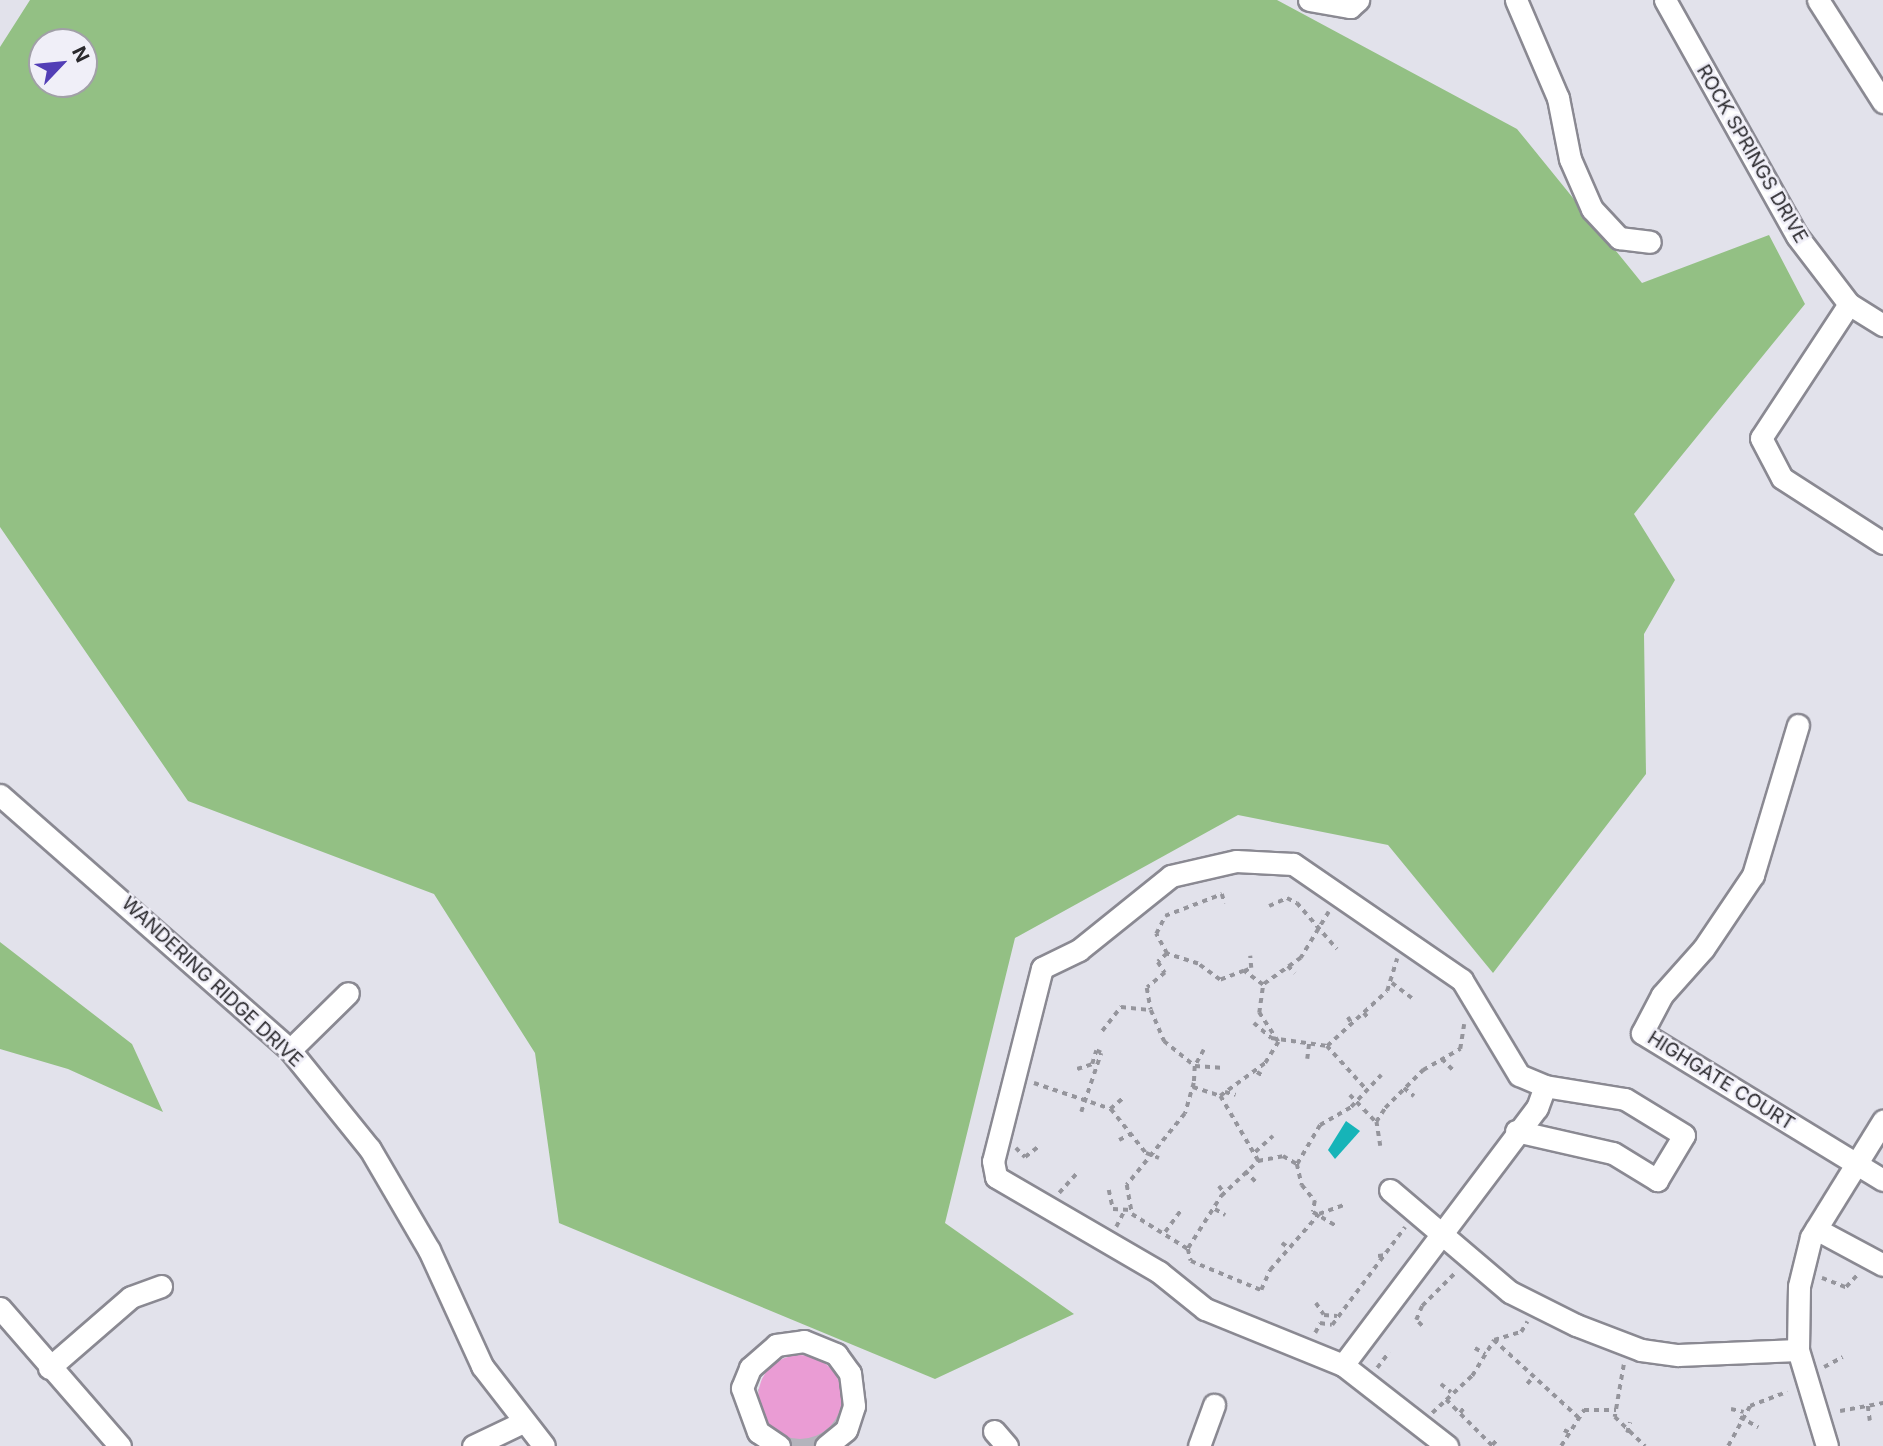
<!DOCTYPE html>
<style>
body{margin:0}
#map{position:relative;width:1883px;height:1446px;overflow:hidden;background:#e2e2eb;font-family:Inter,sans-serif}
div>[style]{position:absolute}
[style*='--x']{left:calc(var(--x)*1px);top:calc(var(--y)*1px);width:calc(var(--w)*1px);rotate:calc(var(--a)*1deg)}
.green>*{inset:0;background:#93c084}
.water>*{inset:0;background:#16b4b8}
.shadow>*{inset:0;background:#0003}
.building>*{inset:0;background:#ea9cd4}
.round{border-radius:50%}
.path>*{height:3.5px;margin-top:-1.75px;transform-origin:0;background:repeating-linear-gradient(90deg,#95959c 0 5px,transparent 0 10px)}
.roads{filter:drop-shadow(2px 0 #8a8992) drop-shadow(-2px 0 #8a8992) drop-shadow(0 2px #8a8992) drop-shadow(0 -2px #8a8992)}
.minor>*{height:21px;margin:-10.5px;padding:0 10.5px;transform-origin:10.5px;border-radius:10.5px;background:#fff}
span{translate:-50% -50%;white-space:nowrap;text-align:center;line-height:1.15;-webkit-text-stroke:5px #f0eff8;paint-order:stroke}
.street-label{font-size:19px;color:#2a292d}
.north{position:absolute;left:28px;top:28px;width:70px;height:70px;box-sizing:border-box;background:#f0eff8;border:2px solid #a1a0a7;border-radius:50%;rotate:64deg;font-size:19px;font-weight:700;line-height:28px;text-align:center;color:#2a292d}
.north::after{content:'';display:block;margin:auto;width:24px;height:32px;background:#523eb6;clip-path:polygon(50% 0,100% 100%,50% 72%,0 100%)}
</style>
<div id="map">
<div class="green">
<div style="clip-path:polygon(evenodd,30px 0,1277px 0,1517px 129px,1642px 283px,1769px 235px,1805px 304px,1634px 514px,1675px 580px,1644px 634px,1646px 774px,1493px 973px,1388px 845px,1238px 815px,1015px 938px,945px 1223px,1074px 1314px,935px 1379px,559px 1223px,535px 1053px,434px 894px,188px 801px,0 527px,0 47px,30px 0,42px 42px,84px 42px,84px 84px,42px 84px,42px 42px)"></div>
<div style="clip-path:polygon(0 942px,132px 1044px,163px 1112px,68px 1069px,0 1049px)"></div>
</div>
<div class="water">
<div style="clip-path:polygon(1346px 1121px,1360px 1131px,1335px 1159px,1328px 1150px)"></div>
</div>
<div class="shadow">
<div style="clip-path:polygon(802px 1356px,827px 1366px,849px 1402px,846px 1446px,784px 1446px,770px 1423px,758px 1390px,783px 1359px)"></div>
</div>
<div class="building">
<div class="round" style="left:758px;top:1355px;width:84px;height:84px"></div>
</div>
<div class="path">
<div style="--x:1269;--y:906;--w:20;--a:-24"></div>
<div style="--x:1287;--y:898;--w:11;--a:27"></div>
<div style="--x:1297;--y:903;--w:61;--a:49"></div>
<div style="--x:1329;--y:912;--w:54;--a:121.3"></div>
<div style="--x:1301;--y:958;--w:47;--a:144.6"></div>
<div style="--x:1263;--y:985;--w:24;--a:-144"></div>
<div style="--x:1244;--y:971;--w:26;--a:159"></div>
<div style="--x:1220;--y:980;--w:27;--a:-144"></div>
<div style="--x:1198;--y:964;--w:33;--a:-162"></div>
<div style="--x:1167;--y:954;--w:12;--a:138"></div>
<div style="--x:1158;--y:962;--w:13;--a:58"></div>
<div style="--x:1165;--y:973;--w:23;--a:140"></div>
<div style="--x:1147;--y:988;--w:22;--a:80"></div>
<div style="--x:1151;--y:1010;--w:34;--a:67"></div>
<div style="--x:1164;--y:1041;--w:40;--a:39"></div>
<div style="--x:1195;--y:1066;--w:17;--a:93"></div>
<div style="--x:1194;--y:1083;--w:32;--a:106"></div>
<div style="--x:1185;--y:1114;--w:92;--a:129.2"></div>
<div style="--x:1127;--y:1185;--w:29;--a:80"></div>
<div style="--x:1132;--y:1214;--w:66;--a:32"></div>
<div style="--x:1188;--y:1249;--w:12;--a:76"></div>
<div style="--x:1191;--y:1261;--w:76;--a:22.5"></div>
<div style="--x:1261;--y:1290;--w:22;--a:-66"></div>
<div style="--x:1270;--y:1270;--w:74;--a:-48.8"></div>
<div style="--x:1319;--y:1214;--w:29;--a:-20"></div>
<div style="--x:1167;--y:954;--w:23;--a:-119"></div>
<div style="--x:1156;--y:934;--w:20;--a:-63"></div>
<div style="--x:1165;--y:916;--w:61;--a:-21.1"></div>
<div style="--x:1222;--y:894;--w:10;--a:73"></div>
<div style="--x:1288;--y:966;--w:10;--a:45"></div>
<div style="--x:1244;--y:971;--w:8;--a:-23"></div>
<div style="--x:1251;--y:968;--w:12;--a:-95"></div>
<div style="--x:1392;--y:983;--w:25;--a:37"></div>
<div style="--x:1364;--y:1013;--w:9;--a:49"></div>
<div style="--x:1348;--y:1017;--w:8;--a:60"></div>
<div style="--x:1254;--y:1023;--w:23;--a:41"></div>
<div style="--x:1271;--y:1038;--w:57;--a:8.1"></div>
<div style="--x:1327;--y:1046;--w:58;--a:47.8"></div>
<div style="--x:1102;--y:1031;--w:31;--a:-52"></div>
<div style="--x:1121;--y:1007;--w:30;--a:6"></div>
<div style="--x:1327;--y:1046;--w:81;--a:-42.5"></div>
<div style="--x:1387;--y:991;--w:34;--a:-73"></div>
<div style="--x:1204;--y:1050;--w:18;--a:119"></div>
<div style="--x:1195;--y:1066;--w:26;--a:4"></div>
<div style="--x:1307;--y:1059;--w:17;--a:-83"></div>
<div style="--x:1442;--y:1059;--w:16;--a:45"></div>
<div style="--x:1077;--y:1069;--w:16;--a:-18"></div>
<div style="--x:1092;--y:1064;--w:14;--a:-73"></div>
<div style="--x:1257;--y:1072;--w:9;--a:32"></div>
<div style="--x:1034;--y:1083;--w:81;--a:18.7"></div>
<div style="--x:1111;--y:1109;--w:56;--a:51.5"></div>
<div style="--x:1146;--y:1153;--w:14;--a:21"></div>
<div style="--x:1193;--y:1087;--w:28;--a:18"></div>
<div style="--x:1220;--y:1096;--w:56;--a:-36.3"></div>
<div style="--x:1265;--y:1063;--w:25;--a:-58"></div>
<div style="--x:1278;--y:1042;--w:35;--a:-123"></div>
<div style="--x:1259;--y:1013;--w:28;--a:-82"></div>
<div style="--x:1404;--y:1088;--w:13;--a:39"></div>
<div style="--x:1225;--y:1092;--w:11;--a:15"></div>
<div style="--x:1350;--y:1095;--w:37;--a:46"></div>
<div style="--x:1110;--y:1109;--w:16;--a:-40"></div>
<div style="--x:1081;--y:1112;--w:62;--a:-71.3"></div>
<div style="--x:1101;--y:1053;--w:5;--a:-158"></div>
<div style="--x:1119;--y:1140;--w:13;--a:-27"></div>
<div style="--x:1380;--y:1146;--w:24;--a:-99"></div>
<div style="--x:1376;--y:1122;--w:17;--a:-57"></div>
<div style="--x:1385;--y:1108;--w:54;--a:-45"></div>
<div style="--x:1423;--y:1070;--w:43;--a:-29.6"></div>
<div style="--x:1460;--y:1049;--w:25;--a:-81"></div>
<div style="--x:1016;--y:1148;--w:13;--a:45"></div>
<div style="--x:1025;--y:1157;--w:16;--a:-38"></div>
<div style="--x:1255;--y:1152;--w:24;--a:-42"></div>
<div style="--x:1258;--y:1161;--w:25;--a:-11"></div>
<div style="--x:1283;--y:1156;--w:16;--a:30"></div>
<div style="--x:1297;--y:1164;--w:22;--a:77"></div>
<div style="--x:1302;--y:1185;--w:21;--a:51"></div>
<div style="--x:1315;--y:1201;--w:11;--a:100"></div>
<div style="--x:1313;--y:1212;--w:26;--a:31"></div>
<div style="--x:1297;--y:1164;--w:45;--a:-59.5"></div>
<div style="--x:1320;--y:1125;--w:36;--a:-30"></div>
<div style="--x:1351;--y:1107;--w:44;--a:-46.8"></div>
<div style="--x:1245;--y:1171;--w:20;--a:45"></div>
<div style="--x:1219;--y:1186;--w:9;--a:54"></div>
<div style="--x:1109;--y:1190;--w:19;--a:78"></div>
<div style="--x:1113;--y:1209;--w:18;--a:3"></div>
<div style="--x:1059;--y:1193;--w:27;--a:-48"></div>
<div style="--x:1215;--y:1209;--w:12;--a:31"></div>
<div style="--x:1116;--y:1227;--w:16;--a:-63"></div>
<div style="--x:1165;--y:1232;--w:27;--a:-54"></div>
<div style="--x:1282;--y:1243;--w:9;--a:36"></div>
<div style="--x:1188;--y:1248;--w:62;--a:-57.6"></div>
<div style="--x:1221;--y:1196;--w:51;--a:-43.4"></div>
<div style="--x:1258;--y:1161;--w:75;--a:-120.3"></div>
<div style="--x:1378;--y:1256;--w:8;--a:-7"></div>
<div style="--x:1822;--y:1278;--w:26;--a:21"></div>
<div style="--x:1846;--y:1287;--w:18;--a:-47"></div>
<div style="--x:1316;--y:1303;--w:14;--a:56"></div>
<div style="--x:1324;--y:1315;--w:13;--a:4"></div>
<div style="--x:1422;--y:1326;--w:8;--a:-135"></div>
<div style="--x:1416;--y:1320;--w:15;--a:-67"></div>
<div style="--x:1422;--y:1306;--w:49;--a:-45"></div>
<div style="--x:1315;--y:1333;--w:11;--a:-63"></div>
<div style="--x:1320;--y:1323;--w:12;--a:9"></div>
<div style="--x:1332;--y:1325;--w:122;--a:-53.3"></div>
<div style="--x:1494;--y:1340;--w:114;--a:42.5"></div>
<div style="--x:1475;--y:1348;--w:12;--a:31"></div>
<div style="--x:1624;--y:1365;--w:53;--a:99.8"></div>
<div style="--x:1615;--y:1417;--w:42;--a:44"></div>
<div style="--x:1824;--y:1367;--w:21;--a:-28"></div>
<div style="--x:1377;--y:1368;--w:20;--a:-53"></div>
<div style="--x:1441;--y:1384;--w:13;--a:39"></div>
<div style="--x:1527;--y:1384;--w:9;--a:-49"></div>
<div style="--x:1868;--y:1406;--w:15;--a:82"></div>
<div style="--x:1731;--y:1409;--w:13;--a:13"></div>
<div style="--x:1840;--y:1411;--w:44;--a:-10.5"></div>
<div style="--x:1432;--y:1413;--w:19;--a:-43"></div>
<div style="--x:1460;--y:1413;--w:9;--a:-54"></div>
<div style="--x:1740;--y:1417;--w:21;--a:29"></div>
<div style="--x:1564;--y:1430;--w:7;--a:27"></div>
<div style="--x:1627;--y:1433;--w:11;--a:-75"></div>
<div style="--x:1492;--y:1445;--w:8;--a:-45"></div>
<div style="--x:1492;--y:1446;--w:65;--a:-135"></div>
<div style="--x:1446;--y:1400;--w:35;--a:-43"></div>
<div style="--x:1472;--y:1376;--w:42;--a:-58.6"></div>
<div style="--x:1494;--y:1340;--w:28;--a:-17"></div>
<div style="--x:1521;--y:1332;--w:12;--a:-59"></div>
<div style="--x:1561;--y:1446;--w:43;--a:-57.4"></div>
<div style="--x:1584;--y:1410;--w:32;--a:0"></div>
<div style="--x:1728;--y:1446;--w:46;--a:-61.2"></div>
<div style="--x:1750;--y:1406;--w:40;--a:-21"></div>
</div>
<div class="roads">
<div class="minor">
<div style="--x:1309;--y:0;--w:42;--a:9.7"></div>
<div style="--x:1350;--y:7;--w:11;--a:-41"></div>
<div style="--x:1516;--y:0;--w:107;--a:66.8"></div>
<div style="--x:1558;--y:98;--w:62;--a:78.9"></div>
<div style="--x:1570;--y:159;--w:55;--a:66.3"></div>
<div style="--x:1592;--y:209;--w:40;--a:47"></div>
<div style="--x:1619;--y:238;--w:31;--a:7"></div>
<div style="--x:1665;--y:0;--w:270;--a:60.8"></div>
<div style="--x:1797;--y:236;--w:86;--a:52.6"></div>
<div style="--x:1849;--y:304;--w:40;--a:32"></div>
<div style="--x:1818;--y:0;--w:121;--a:57.5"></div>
<div style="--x:1849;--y:304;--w:160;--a:123.3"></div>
<div style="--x:1761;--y:438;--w:45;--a:62.3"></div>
<div style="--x:1782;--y:478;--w:120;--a:32.8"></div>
<div style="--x:1798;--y:725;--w:157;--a:106.7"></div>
<div style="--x:1753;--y:875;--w:89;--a:124"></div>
<div style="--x:1703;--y:949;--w:62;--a:131.7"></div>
<div style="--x:1662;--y:995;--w:43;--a:117.8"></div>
<div style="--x:1642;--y:1033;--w:282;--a:31.4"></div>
<div style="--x:0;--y:795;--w:386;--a:41.3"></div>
<div style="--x:290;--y:1050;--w:127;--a:51.1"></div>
<div style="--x:370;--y:1149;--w:117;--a:59.7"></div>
<div style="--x:429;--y:1250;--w:128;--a:65.4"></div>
<div style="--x:482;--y:1366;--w:101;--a:52.2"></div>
<div style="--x:290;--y:1050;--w:81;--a:-44.5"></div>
<div style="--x:1516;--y:1131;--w:99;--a:12.8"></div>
<div style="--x:1613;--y:1153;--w:52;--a:31.5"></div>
<div style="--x:1657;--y:1180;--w:52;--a:-59"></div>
<div style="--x:1684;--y:1135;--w:69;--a:-148.6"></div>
<div style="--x:1625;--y:1099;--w:81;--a:-170.8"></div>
<div style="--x:1390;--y:1190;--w:157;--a:40.4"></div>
<div style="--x:1510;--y:1292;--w:74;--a:26.6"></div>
<div style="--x:1576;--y:1325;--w:70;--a:21"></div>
<div style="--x:1641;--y:1350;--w:37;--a:8"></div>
<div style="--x:1678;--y:1355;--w:120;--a:-2.4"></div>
<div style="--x:1816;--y:1229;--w:76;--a:28.2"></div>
<div style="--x:0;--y:1308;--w:183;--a:49"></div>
<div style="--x:1343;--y:1365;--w:322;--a:-53"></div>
<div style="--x:1537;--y:1108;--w:23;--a:-70"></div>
<div style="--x:1545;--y:1086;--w:28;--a:-157"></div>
<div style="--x:1519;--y:1075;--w:111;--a:-121"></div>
<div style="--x:1462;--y:980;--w:205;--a:-145.5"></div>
<div style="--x:1293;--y:864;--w:57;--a:-177"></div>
<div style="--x:1236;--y:861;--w:67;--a:167"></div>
<div style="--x:1171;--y:876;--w:118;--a:141.2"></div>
<div style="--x:1079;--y:950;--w:41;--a:154.1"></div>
<div style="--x:1042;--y:968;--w:199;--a:104.2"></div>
<div style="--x:993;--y:1161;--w:16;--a:79"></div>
<div style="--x:996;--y:1177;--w:189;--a:30.2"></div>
<div style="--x:1159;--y:1272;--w:59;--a:38.8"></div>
<div style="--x:1205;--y:1309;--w:149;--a:22.1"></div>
<div style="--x:1343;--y:1365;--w:132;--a:37.9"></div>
<div style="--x:49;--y:1368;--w:108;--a:-40.9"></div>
<div style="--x:131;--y:1297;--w:32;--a:-20"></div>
<div style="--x:994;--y:1431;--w:20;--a:49"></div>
<div style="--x:473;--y:1446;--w:53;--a:-25.6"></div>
<div style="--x:779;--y:1446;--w:25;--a:-146"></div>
<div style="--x:758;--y:1432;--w:47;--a:-110"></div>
<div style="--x:742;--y:1388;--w:22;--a:-68"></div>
<div style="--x:750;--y:1368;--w:35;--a:-41"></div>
<div style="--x:776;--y:1345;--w:28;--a:-8"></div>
<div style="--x:804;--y:1341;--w:35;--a:22"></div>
<div style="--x:836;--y:1354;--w:24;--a:54"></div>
<div style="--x:850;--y:1373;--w:33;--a:83"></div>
<div style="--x:854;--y:1406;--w:25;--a:108"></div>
<div style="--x:846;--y:1430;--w:26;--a:141"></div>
<div style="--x:1199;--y:1446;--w:44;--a:-69.9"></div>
<div style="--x:1827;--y:1446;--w:100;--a:-106.8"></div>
<div style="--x:1798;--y:1350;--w:64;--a:-89.1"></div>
<div style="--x:1799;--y:1286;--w:50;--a:-76.2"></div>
<div style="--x:1811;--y:1237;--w:137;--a:-58.2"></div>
</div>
</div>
<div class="street-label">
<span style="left:1752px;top:154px;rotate:60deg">ROCK SPRINGS DRIVE</span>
<span style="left:212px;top:982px;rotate:43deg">WANDERING RIDGE DRIVE</span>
<span style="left:1721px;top:1081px;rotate:32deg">HIGHGATE COURT</span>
</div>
<div class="north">N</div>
</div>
